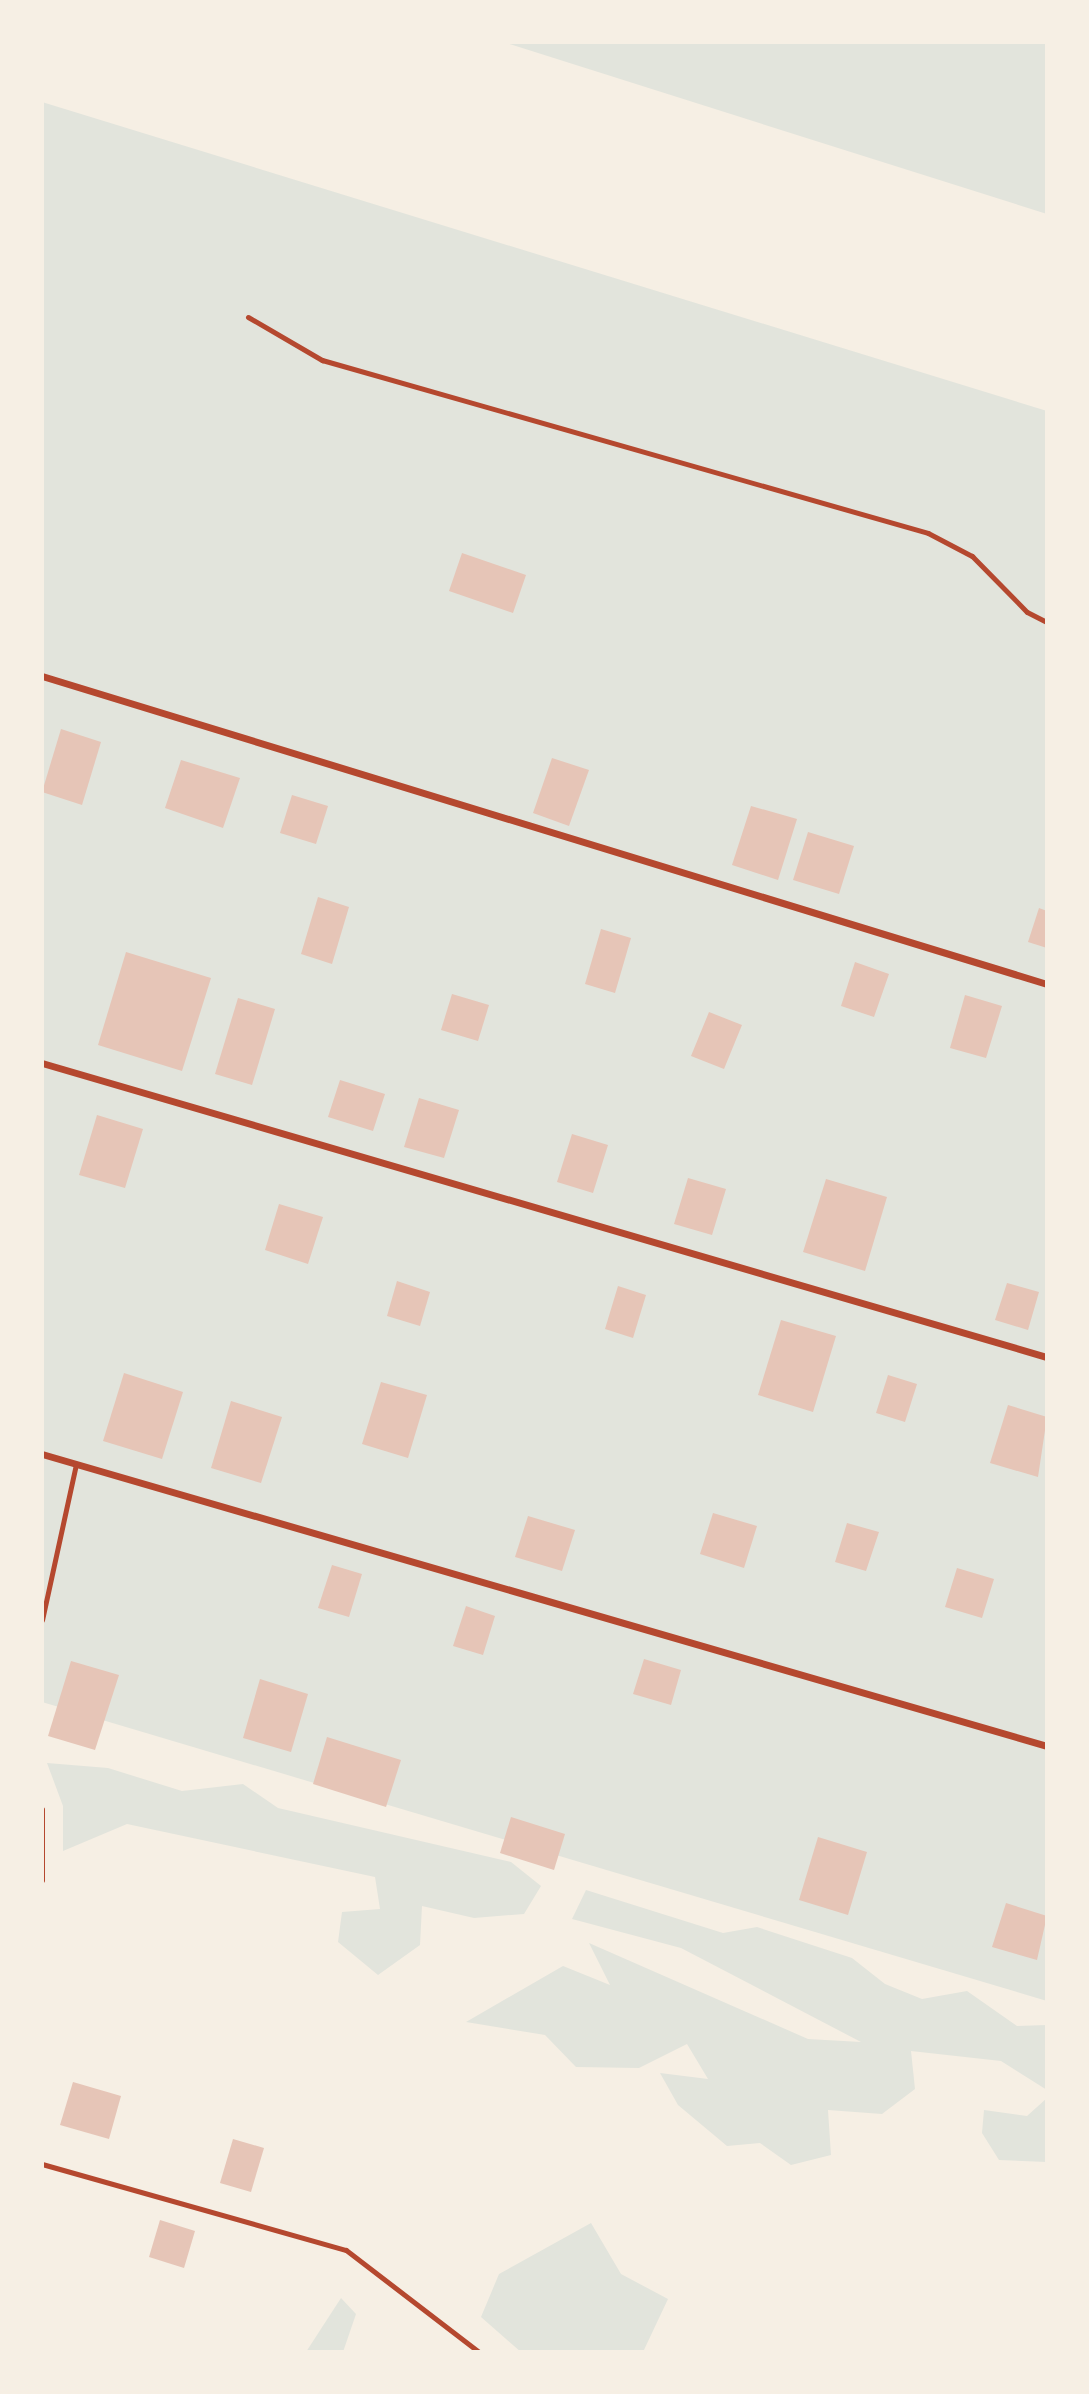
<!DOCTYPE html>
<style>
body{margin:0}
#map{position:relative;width:1089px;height:2394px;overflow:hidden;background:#f6efe4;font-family:"Nunito Sans",sans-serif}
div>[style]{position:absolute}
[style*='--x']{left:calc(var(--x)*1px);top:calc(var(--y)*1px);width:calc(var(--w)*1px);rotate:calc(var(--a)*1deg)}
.green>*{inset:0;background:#e2e4dc}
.building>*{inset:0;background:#e6c5b7}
.service>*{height:5px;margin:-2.5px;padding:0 2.5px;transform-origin:2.5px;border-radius:2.5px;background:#b5482f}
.minor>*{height:7px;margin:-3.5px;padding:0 3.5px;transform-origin:3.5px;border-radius:3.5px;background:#b5482f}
span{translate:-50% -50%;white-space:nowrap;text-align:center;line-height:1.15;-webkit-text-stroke:7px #f6efe4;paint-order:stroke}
.frame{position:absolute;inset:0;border:44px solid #f6efe4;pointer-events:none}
</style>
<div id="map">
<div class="green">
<div style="clip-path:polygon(503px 42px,1047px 42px,1047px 214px)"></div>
<div style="clip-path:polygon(42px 102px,1047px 411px,1047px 2001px,42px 1702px)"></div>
<div style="clip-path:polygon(47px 1763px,108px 1768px,182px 1791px,243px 1784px,278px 1808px,511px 1862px,541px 1886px,524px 1914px,474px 1918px,422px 1906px,420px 1945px,378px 1975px,338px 1942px,342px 1912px,380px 1909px,375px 1877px,127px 1824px,63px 1851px,63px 1806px)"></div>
<div style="clip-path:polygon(586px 1890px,723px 1933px,757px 1927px,852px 1958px,885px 1984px,922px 1999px,967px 1991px,1017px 2026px,1047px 2025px,1047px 2090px,1001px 2061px,911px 2051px,915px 2089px,882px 2114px,828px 2110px,831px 2155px,791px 2165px,760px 2143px,727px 2146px,678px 2105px,660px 2073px,708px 2079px,687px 2044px,639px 2068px,576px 2067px,545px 2035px,466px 2022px,563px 1966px,610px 1985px,589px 1943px,808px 2039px,861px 2042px,681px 1948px,572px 1919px)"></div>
<div style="clip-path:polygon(1047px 2098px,1047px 2162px,999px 2160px,982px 2133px,984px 2110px,1027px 2116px)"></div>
<div style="clip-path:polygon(591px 2223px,621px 2274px,668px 2299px,643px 2352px,521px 2352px,481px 2317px,499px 2274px)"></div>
<div style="clip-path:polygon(341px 2298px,356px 2314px,343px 2352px,306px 2352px)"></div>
</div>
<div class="building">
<div style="clip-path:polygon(462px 553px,526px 575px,513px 613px,449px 591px)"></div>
<div style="clip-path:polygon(61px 729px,101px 742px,82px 805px,42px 792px)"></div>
<div style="clip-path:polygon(552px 758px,589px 770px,569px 826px,533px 813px)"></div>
<div style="clip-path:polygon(181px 760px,240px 778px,223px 828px,165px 808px)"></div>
<div style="clip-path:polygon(292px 795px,328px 806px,316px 844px,280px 833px)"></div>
<div style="clip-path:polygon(751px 806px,797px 819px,778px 880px,732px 865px)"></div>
<div style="clip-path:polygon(808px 832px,854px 846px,839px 894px,793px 880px)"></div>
<div style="clip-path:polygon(318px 897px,349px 907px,332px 964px,301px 954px)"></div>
<div style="clip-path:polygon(1039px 908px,1047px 911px,1047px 948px,1028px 942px)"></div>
<div style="clip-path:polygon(601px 929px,631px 938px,615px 993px,585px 984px)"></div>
<div style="clip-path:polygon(126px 952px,211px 978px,182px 1071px,98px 1045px)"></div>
<div style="clip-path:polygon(855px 962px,889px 974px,874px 1017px,841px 1006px)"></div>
<div style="clip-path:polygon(452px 994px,489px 1005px,478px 1041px,441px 1030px)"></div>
<div style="clip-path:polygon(965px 995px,1002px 1006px,986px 1058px,950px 1048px)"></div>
<div style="clip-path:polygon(238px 998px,275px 1009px,252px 1085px,215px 1074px)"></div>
<div style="clip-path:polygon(709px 1012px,742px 1025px,724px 1069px,691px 1056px)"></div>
<div style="clip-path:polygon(340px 1080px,385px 1094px,373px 1131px,328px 1117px)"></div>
<div style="clip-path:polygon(419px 1098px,459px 1110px,444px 1158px,404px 1147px)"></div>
<div style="clip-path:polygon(97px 1115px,143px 1129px,125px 1188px,79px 1175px)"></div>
<div style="clip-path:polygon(572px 1134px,608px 1145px,593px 1193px,557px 1182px)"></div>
<div style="clip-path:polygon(688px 1178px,726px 1189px,712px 1235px,674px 1224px)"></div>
<div style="clip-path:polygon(826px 1179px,887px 1197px,865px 1271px,803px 1252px)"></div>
<div style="clip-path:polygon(279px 1204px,323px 1217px,308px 1264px,265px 1250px)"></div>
<div style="clip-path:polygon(397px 1281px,430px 1292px,420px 1326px,387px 1316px)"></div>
<div style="clip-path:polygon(1007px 1283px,1039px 1292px,1028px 1330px,995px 1320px)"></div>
<div style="clip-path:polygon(618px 1286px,646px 1295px,633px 1338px,605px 1329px)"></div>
<div style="clip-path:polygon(781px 1320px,836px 1336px,813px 1412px,758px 1395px)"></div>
<div style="clip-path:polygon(124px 1373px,183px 1392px,162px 1459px,103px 1441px)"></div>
<div style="clip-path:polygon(888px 1375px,917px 1384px,905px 1422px,876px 1413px)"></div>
<div style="clip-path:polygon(381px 1382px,427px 1395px,408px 1458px,362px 1444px)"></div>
<div style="clip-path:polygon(231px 1401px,282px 1417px,261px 1483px,211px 1468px)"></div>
<div style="clip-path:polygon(1008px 1405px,1047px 1417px,1038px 1477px,990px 1463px)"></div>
<div style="clip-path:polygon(713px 1513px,757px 1526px,744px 1568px,700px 1554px)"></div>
<div style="clip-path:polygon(528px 1516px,575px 1530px,562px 1571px,515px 1557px)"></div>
<div style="clip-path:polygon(847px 1523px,879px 1532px,866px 1571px,835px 1562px)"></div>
<div style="clip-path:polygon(332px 1565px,362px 1574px,349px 1617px,318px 1608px)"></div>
<div style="clip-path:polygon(957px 1568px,994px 1579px,982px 1618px,945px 1607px)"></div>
<div style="clip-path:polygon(466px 1606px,495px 1616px,483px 1655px,453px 1646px)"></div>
<div style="clip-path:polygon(644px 1659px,681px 1670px,671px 1705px,633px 1694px)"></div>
<div style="clip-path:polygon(71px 1661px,119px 1675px,95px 1750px,48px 1736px)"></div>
<div style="clip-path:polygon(260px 1679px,308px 1694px,291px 1752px,243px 1738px)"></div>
<div style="clip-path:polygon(327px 1737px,401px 1760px,386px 1807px,313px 1784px)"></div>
<div style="clip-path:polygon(511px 1817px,565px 1834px,554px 1870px,500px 1853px)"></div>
<div style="clip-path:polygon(818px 1837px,867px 1852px,848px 1915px,799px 1900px)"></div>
<div style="clip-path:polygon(1006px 1903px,1047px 1916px,1037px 1960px,992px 1947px)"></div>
<div style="clip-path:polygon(73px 2082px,121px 2096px,109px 2139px,60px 2125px)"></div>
<div style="clip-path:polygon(233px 2139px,264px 2148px,251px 2192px,220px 2183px)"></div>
<div style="clip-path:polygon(160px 2220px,195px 2231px,184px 2268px,149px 2257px)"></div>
</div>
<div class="service">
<div style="--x:248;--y:317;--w:86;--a:30.2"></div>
<div style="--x:322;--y:360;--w:630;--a:15.93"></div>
<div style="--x:928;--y:533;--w:50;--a:27.6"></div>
<div style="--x:972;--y:556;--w:78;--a:45.5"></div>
<div style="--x:1027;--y:612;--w:22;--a:27"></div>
<div style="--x:42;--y:1620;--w:160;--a:-77.7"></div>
<div style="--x:42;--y:1809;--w:71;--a:90"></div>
<div style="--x:42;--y:2164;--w:316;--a:15.8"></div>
<div style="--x:346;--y:2250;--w:168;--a:37.5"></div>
</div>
<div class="minor">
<div style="--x:42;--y:676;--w:1051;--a:17.04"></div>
<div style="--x:42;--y:1063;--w:1047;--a:16.31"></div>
<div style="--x:42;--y:1454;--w:1047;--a:16.2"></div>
</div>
<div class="frame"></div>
</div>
